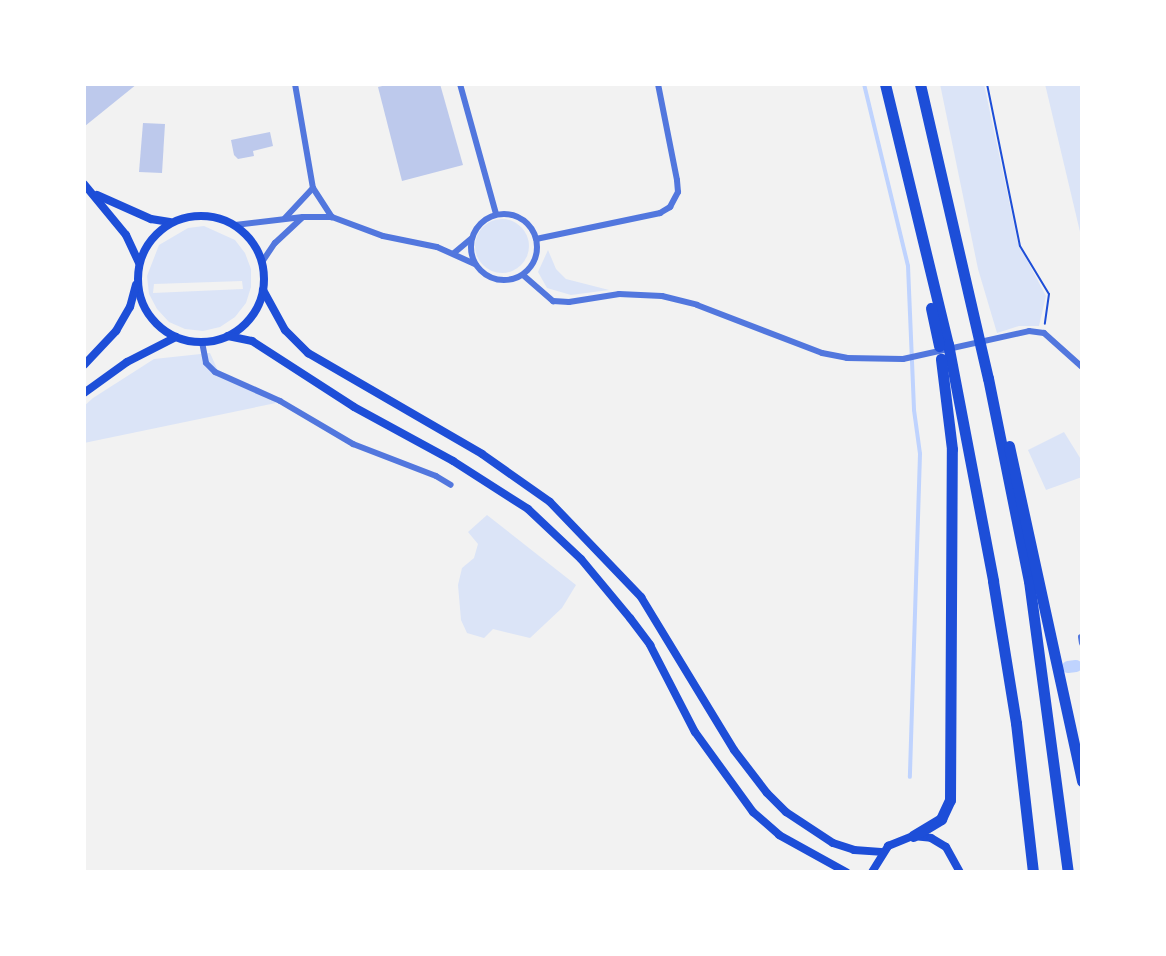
<!DOCTYPE html>
<style>
body{margin:0}
#map{position:relative;width:1166px;height:956px;overflow:hidden;background:#f2f2f2;font-family:Bitter,serif}
div>[style]{position:absolute}
[style*='--x']{left:calc(var(--x)*1px);top:calc(var(--y)*1px);width:calc(var(--w)*1px);rotate:calc(var(--a)*1deg)}
.green>*{inset:0;background:#dbe4f7}
.round{border-radius:50%}
.stream>*{height:4px;margin:-2px;padding:0 2px;transform-origin:2px;border-radius:2px;background:#bfd3fe}
.canal>*{height:12px;margin:-6px;padding:0 6px;transform-origin:6px;border-radius:6px;background:#bfd3fe}
.building>*{inset:0;background:#bdc9ec}
.path>*{height:2px;margin:-1px;padding:0 1px;transform-origin:1px;border-radius:1px;background:#1d4ed8}
.minor>*{height:6px;margin:-3px;padding:0 3px;transform-origin:3px;border-radius:3px;background:#5277de}
.minor>.ring{margin:-3px;padding:0;box-sizing:content-box;background:none;border:6px solid #5277de;border-radius:50%}
.secondary>*{height:8px;margin:-4px;padding:0 4px;transform-origin:4px;border-radius:4px;background:#1d4ed8}
.secondary>.ring{margin:-4px;padding:0;box-sizing:content-box;background:none;border:8px solid #1d4ed8;border-radius:50%}
.motorway>*{height:11px;margin:-5.5px;padding:0 5.5px;transform-origin:5.5px;border-radius:5.5px;background:#1d4ed8}
span{translate:-50% -50%;white-space:nowrap;text-align:center;line-height:1.15;-webkit-text-stroke:6px #fff;paint-order:stroke}
.frame{position:absolute;inset:0;border:86px solid #fff;pointer-events:none}
</style>
<div id="map">
<div class="green">
<div style="clip-path:polygon(940px 84px,984px 84px,1018px 243px,1046px 296px,1039px 326px,1019px 326px,997px 333px,978px 269px)"></div>
<div style="clip-path:polygon(1045px 84px,1082px 84px,1082px 237px,1081px 236px)"></div>
<div class="round" style="left:475px;top:219px;width:54px;height:54px"></div>
<div style="clip-path:polygon(evenodd,204px 226px,235px 240px,245px 253px,251px 269px,251px 287px,246px 303px,235px 317px,220px 327px,203px 331px,185px 329px,169px 322px,157px 309px,149px 294px,147px 276px,159px 245px,188px 228px,204px 226px,242px 281px,243px 289px,153px 293px,154px 284px,242px 281px)"></div>
<div style="clip-path:polygon(548px 250px,556px 269px,566px 279px,609px 290px,571px 295px,547px 288px,538px 272px)"></div>
<div style="clip-path:polygon(210px 353px,219px 373px,264px 393px,276px 403px,84px 443px,84px 406px,93px 398px,154px 359px)"></div>
<div style="clip-path:polygon(1064px 432px,1082px 461px,1082px 477px,1046px 490px,1028px 450px)"></div>
<div style="clip-path:polygon(487px 515px,576px 585px,562px 608px,530px 638px,493px 629px,484px 638px,467px 633px,461px 620px,458px 585px,462px 568px,474px 558px,478px 544px,468px 532px)"></div>
</div>
<div class="stream">
<div style="--x:864;--y:84;--w:187;--a:76.4"></div>
<div style="--x:908;--y:266;--w:144;--a:87.6"></div>
<div style="--x:914;--y:410;--w:44;--a:82.2"></div>
<div style="--x:920;--y:454;--w:323;--a:91.8"></div>
</div>
<div class="canal">
<div style="--x:1068;--y:667;--w:8;--a:-7"></div>
</div>
<div class="building">
<div style="clip-path:polygon(84px 84px,137px 84px,85px 126px)"></div>
<div style="clip-path:polygon(391px 84px,440px 84px,463px 165px,402px 181px,378px 87px)"></div>
<div style="clip-path:polygon(143px 123px,165px 124px,162px 173px,139px 172px)"></div>
<div style="clip-path:polygon(270px 132px,273px 146px,253px 151px,254px 156px,238px 159px,234px 155px,231px 140px)"></div>
</div>
<div class="path">
<div style="--x:987;--y:84;--w:165;--a:78.5"></div>
<div style="--x:1020;--y:246;--w:56;--a:58.9"></div>
<div style="--x:1049;--y:294;--w:30;--a:98"></div>
</div>
<div class="minor">
<div style="--x:295;--y:84;--w:106;--a:80.2"></div>
<div style="--x:460;--y:84;--w:135;--a:74.5"></div>
<div class="ring" style="left:471px;top:214px;width:60px;height:60px"></div>
<div style="--x:285;--y:218;--w:41;--a:-47"></div>
<div style="--x:313;--y:188;--w:35;--a:57"></div>
<div style="--x:235;--y:225;--w:68;--a:-6.7"></div>
<div style="--x:303;--y:217;--w:29;--a:0"></div>
<div style="--x:332;--y:217;--w:54;--a:20.4"></div>
<div style="--x:383;--y:236;--w:55;--a:11.5"></div>
<div style="--x:437;--y:247;--w:42;--a:24.1"></div>
<div style="--x:536;--y:239;--w:127;--a:-11.8"></div>
<div style="--x:660;--y:213;--w:12;--a:-31"></div>
<div style="--x:670;--y:207;--w:17;--a:-62"></div>
<div style="--x:678;--y:192;--w:12;--a:-95"></div>
<div style="--x:677;--y:180;--w:98;--a:-101.2"></div>
<div style="--x:454;--y:253;--w:23;--a:-40"></div>
<div style="--x:262;--y:262;--w:23;--a:-56"></div>
<div style="--x:275;--y:243;--w:37;--a:-43"></div>
<div style="--x:523;--y:275;--w:40;--a:41"></div>
<div style="--x:553;--y:301;--w:16;--a:4"></div>
<div style="--x:569;--y:302;--w:51;--a:-9.1"></div>
<div style="--x:619;--y:294;--w:43;--a:2.7"></div>
<div style="--x:662;--y:296;--w:36;--a:14"></div>
<div style="--x:697;--y:305;--w:134;--a:21"></div>
<div style="--x:822;--y:353;--w:25;--a:11"></div>
<div style="--x:847;--y:358;--w:56;--a:1"></div>
<div style="--x:903;--y:359;--w:129;--a:-12.5"></div>
<div style="--x:1029;--y:331;--w:15;--a:8"></div>
<div style="--x:1044;--y:333;--w:51;--a:41.8"></div>
<div style="--x:202;--y:342;--w:21;--a:79"></div>
<div style="--x:206;--y:363;--w:13;--a:45"></div>
<div style="--x:215;--y:372;--w:71;--a:24"></div>
<div style="--x:280;--y:401;--w:85;--a:30.5"></div>
<div style="--x:353;--y:444;--w:89;--a:21.1"></div>
<div style="--x:436;--y:476;--w:17;--a:31"></div>
<div style="--x:1081;--y:637;--w:6;--a:81"></div>
</div>
<div class="secondary">
<div style="--x:84;--y:184;--w:66;--a:50.5"></div>
<div style="--x:126;--y:235;--w:31;--a:65"></div>
<div style="--x:97;--y:195;--w:59;--a:24"></div>
<div style="--x:151;--y:219;--w:19;--a:9"></div>
<div class="ring" style="left:138px;top:216px;width:118px;height:118px"></div>
<div style="--x:263;--y:290;--w:46;--a:61.2"></div>
<div style="--x:285;--y:330;--w:33;--a:45"></div>
<div style="--x:308;--y:353;--w:201;--a:30.1"></div>
<div style="--x:482;--y:454;--w:83;--a:35.2"></div>
<div style="--x:550;--y:502;--w:132;--a:46.2"></div>
<div style="--x:641;--y:597;--w:179;--a:58.7"></div>
<div style="--x:734;--y:750;--w:54;--a:52.5"></div>
<div style="--x:767;--y:793;--w:27;--a:45"></div>
<div style="--x:786;--y:812;--w:56;--a:33.4"></div>
<div style="--x:833;--y:843;--w:22;--a:18"></div>
<div style="--x:854;--y:850;--w:27;--a:4"></div>
<div style="--x:228;--y:336;--w:25;--a:12"></div>
<div style="--x:252;--y:341;--w:121;--a:32.9"></div>
<div style="--x:354;--y:407;--w:113;--a:28.6"></div>
<div style="--x:453;--y:461;--w:89;--a:32.6"></div>
<div style="--x:528;--y:509;--w:73;--a:43.3"></div>
<div style="--x:581;--y:559;--w:77;--a:50.3"></div>
<div style="--x:630;--y:618;--w:34;--a:53"></div>
<div style="--x:650;--y:645;--w:98;--a:62.7"></div>
<div style="--x:695;--y:732;--w:99;--a:54.1"></div>
<div style="--x:753;--y:812;--w:35;--a:41"></div>
<div style="--x:779;--y:835;--w:77;--a:28.9"></div>
<div style="--x:84;--y:365;--w:47;--a:-46.7"></div>
<div style="--x:116;--y:331;--w:28;--a:-60"></div>
<div style="--x:130;--y:307;--w:23;--a:-75"></div>
<div style="--x:84;--y:393;--w:53;--a:-35.8"></div>
<div style="--x:127;--y:362;--w:55;--a:-27"></div>
<div style="--x:872;--y:872;--w:31;--a:-58"></div>
<div style="--x:888;--y:846;--w:27;--a:-22"></div>
<div style="--x:913;--y:836;--w:18;--a:6"></div>
<div style="--x:931;--y:838;--w:17;--a:31"></div>
<div style="--x:946;--y:847;--w:29;--a:61"></div>
</div>
<div class="motorway">
<div style="--x:885;--y:84;--w:268;--a:76.4"></div>
<div style="--x:948;--y:344;--w:241;--a:79.2"></div>
<div style="--x:993;--y:581;--w:144;--a:80.8"></div>
<div style="--x:1016;--y:723;--w:150;--a:83.5"></div>
<div style="--x:920;--y:84;--w:302;--a:77"></div>
<div style="--x:988;--y:378;--w:207;--a:78.6"></div>
<div style="--x:1029;--y:581;--w:294;--a:82.4"></div>
<div style="--x:931;--y:308;--w:39;--a:78"></div>
<div style="--x:1009;--y:446;--w:343;--a:77.7"></div>
<div style="--x:913;--y:836;--w:33;--a:-31"></div>
<div style="--x:941;--y:819;--w:21;--a:-65"></div>
<div style="--x:950;--y:800;--w:351;--a:-89.7"></div>
<div style="--x:952;--y:449;--w:91;--a:-97"></div>
</div>
<div class="frame"></div>
</div>
